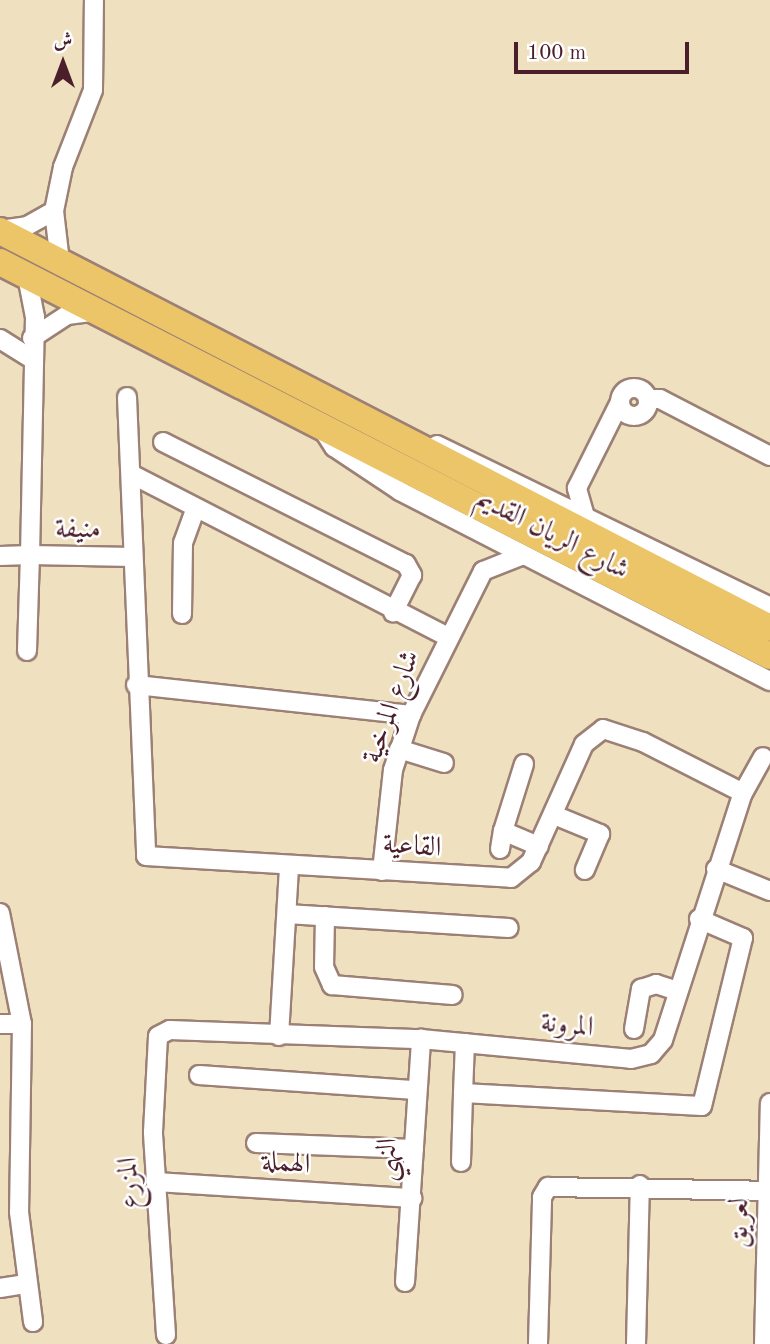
<!DOCTYPE html>
<meta charset="utf-8">
<style>
body{margin:0}
#map{position:relative;width:770px;height:1344px;overflow:hidden;background:#efe0bf;font-family:"Old Standard TT",Amiri,serif}
div>[style]{position:absolute}
[style*='--x']{left:calc(var(--x)*1px);top:calc(var(--y)*1px);width:calc(var(--w)*1px);rotate:calc(var(--a)*1deg)}
.roads{filter:drop-shadow(2px 0 #9c8075) drop-shadow(-2px 0 #9c8075) drop-shadow(0 2px #9c8075) drop-shadow(0 -2px #9c8075)}
.minor>*{height:18px;margin:-9px;padding:0 9px;transform-origin:9px;border-radius:9px;background:#fff}
.minor>.ring{margin:-9px;padding:0;box-sizing:content-box;background:none;border:18px solid #fff;border-radius:50%}
.highway>*{height:26px;margin:-13px;padding:0 13px;transform-origin:13px;border-radius:13px;background:#edc569}
span{translate:-50% -50%;white-space:nowrap;text-align:center;line-height:1.15;-webkit-text-stroke:5px #fff;paint-order:stroke}
.street-label{font-size:28px;color:#4a1f2b}
.north{position:absolute;left:28px;top:28px;width:70px;height:70px;-webkit-text-stroke:5px #fff;paint-order:stroke;rotate:0deg;font-size:19px;font-weight:700;line-height:28px;text-align:center;color:#4a1f2b}
.north::after{content:'';display:block;margin:auto;width:24px;height:32px;background:#4a1f2b;clip-path:polygon(50% 0,100% 100%,50% 72%,0 100%)}
.scale{position:absolute;left:514px;top:42px;width:175px;height:32px;box-sizing:border-box;border:4px solid #4a1f2b;border-top:0;padding-left:9px;font-size:21px;line-height:24px;white-space:nowrap;color:#4a1f2b;-webkit-text-stroke:5px #fff;paint-order:stroke}
</style>
<div id="map">
<div class="roads">
<div class="minor">
<div style="--x:0;--y:230;--w:27;--a:-8"></div>
<div style="--x:27;--y:226;--w:31;--a:-29"></div>
<div style="--x:60;--y:262;--w:51;--a:-96.7"></div>
<div style="--x:54;--y:211;--w:45;--a:-78.4"></div>
<div style="--x:63;--y:167;--w:83;--a:-68.7"></div>
<div style="--x:93;--y:90;--w:90;--a:-89.4"></div>
<div style="--x:27;--y:276;--w:42;--a:79"></div>
<div style="--x:35;--y:317;--w:238;--a:91.2"></div>
<div style="--x:30;--y:555;--w:103;--a:1.1"></div>
<div style="--x:32;--y:338;--w:42;--a:-33.3"></div>
<div style="--x:67;--y:315;--w:26;--a:-7"></div>
<div style="--x:0;--y:339;--w:36;--a:32"></div>
<div class="ring" style="left:620px;top:388px;width:10px;height:10px"></div>
<div style="--x:127;--y:397;--w:459;--a:87.6"></div>
<div style="--x:146;--y:856;--w:366;--a:3.4"></div>
<div style="--x:511;--y:878;--w:26;--a:-39"></div>
<div style="--x:531;--y:862;--w:129;--a:-65.8"></div>
<div style="--x:584;--y:744;--w:24;--a:-38"></div>
<div style="--x:603;--y:729;--w:42;--a:18"></div>
<div style="--x:643;--y:742;--w:112;--a:27"></div>
<div style="--x:648;--y:399;--w:12;--a:0"></div>
<div style="--x:660;--y:399;--w:124;--a:27.4"></div>
<div style="--x:325;--y:433;--w:17;--a:57"></div>
<div style="--x:334;--y:447;--w:79;--a:33.7"></div>
<div style="--x:400;--y:491;--w:416;--a:27.2"></div>
<div style="--x:163;--y:442;--w:272;--a:26.7"></div>
<div style="--x:406;--y:564;--w:13;--a:61"></div>
<div style="--x:412;--y:575;--w:42;--a:116.6"></div>
<div style="--x:437;--y:445;--w:370;--a:25.9"></div>
<div style="--x:135;--y:476;--w:352;--a:27.2"></div>
<div style="--x:584;--y:513;--w:26;--a:-106"></div>
<div style="--x:577;--y:488;--w:96;--a:-63.4"></div>
<div style="--x:0;--y:556;--w:30;--a:-2"></div>
<div style="--x:30;--y:555;--w:96;--a:91.8"></div>
<div style="--x:182;--y:614;--w:71;--a:-89.2"></div>
<div style="--x:183;--y:543;--w:37;--a:-70"></div>
<div style="--x:136;--y:685;--w:277;--a:6.2"></div>
<div style="--x:399;--y:749;--w:47;--a:17.3"></div>
<div style="--x:524;--y:764;--w:70;--a:107.4"></div>
<div style="--x:503;--y:831;--w:39;--a:23"></div>
<div style="--x:554;--y:815;--w:50;--a:22.4"></div>
<div style="--x:600;--y:834;--w:39;--a:113"></div>
<div style="--x:500;--y:849;--w:18;--a:-81"></div>
<div style="--x:716;--y:869;--w:58;--a:22.2"></div>
<div style="--x:382;--y:871;--w:102;--a:-83.8"></div>
<div style="--x:393;--y:770;--w:58;--a:-71.9"></div>
<div style="--x:411;--y:715;--w:161;--a:-63.4"></div>
<div style="--x:483;--y:571;--w:41;--a:-21.5"></div>
<div style="--x:0;--y:913;--w:113;--a:78.8"></div>
<div style="--x:22;--y:1024;--w:188;--a:90.9"></div>
<div style="--x:19;--y:1212;--w:111;--a:82.7"></div>
<div style="--x:287;--y:914;--w:222;--a:3.6"></div>
<div style="--x:325;--y:916;--w:51;--a:91.1"></div>
<div style="--x:324;--y:967;--w:20;--a:66"></div>
<div style="--x:332;--y:985;--w:121;--a:4.7"></div>
<div style="--x:0;--y:1024;--w:22;--a:0"></div>
<div style="--x:634;--y:1029;--w:41;--a:-80.1"></div>
<div style="--x:641;--y:989;--w:16;--a:-18"></div>
<div style="--x:656;--y:984;--w:23;--a:18"></div>
<div style="--x:279;--y:1036;--w:170;--a:-86.6"></div>
<div style="--x:465;--y:1043;--w:50;--a:92.3"></div>
<div style="--x:463;--y:1093;--w:239;--a:3.1"></div>
<div style="--x:702;--y:1106;--w:173;--a:-76.3"></div>
<div style="--x:743;--y:938;--w:48;--a:-156.6"></div>
<div style="--x:199;--y:1075;--w:217;--a:4"></div>
<div style="--x:256;--y:1143;--w:158;--a:2.2"></div>
<div style="--x:461;--y:1162;--w:69;--a:-88.3"></div>
<div style="--x:156;--y:1182;--w:257;--a:3.6"></div>
<div style="--x:405;--y:1282;--w:244;--a:-86.2"></div>
<div style="--x:0;--y:1288;--w:25;--a:-9"></div>
<div style="--x:166;--y:1335;--w:203;--a:-93.7"></div>
<div style="--x:153;--y:1132;--w:96;--a:-87"></div>
<div style="--x:158;--y:1036;--w:13;--a:-27"></div>
<div style="--x:170;--y:1030;--w:251;--a:2.1"></div>
<div style="--x:421;--y:1039;--w:211;--a:5.4"></div>
<div style="--x:631;--y:1059;--w:21;--a:-14"></div>
<div style="--x:651;--y:1054;--w:18;--a:-49"></div>
<div style="--x:663;--y:1040;--w:260;--a:-72.1"></div>
<div style="--x:743;--y:793;--w:41;--a:-60.9"></div>
<div style="--x:538;--y:1344;--w:147;--a:-88.4"></div>
<div style="--x:542;--y:1197;--w:12;--a:-59"></div>
<div style="--x:548;--y:1187;--w:219;--a:1"></div>
<div style="--x:636;--y:1344;--w:159;--a:-88.6"></div>
<div style="--x:764;--y:1344;--w:241;--a:-88.6"></div>
</div>
<div class="highway">
<div style="--x:0;--y:231;--w:866;--a:27.27"></div>
<div style="--x:0;--y:262;--w:865;--a:27.1"></div>
</div>
</div>
<div class="street-label">
<span style="left:78px;top:530px;rotate:1deg">منيفة</span>
<span style="left:552px;top:535px;rotate:27deg">شارع الريان القديم</span>
<span style="left:392px;top:707px;rotate:-70deg">شارع المرخية</span>
<span style="left:412px;top:847px;rotate:4deg">القاعية</span>
<span style="left:567px;top:1026px;rotate:6deg">المرونة</span>
<span style="left:388px;top:1160px;rotate:-89deg">النهي</span>
<span style="left:286px;top:1164px;rotate:4deg">الهملة</span>
<span style="left:130px;top:1183px;rotate:-93deg">المزرع</span>
<span style="left:740px;top:1223px;rotate:-89deg">لعريق</span>
</div>
<div class="north">ش</div>
<div class="scale">100 m</div>
</div>
